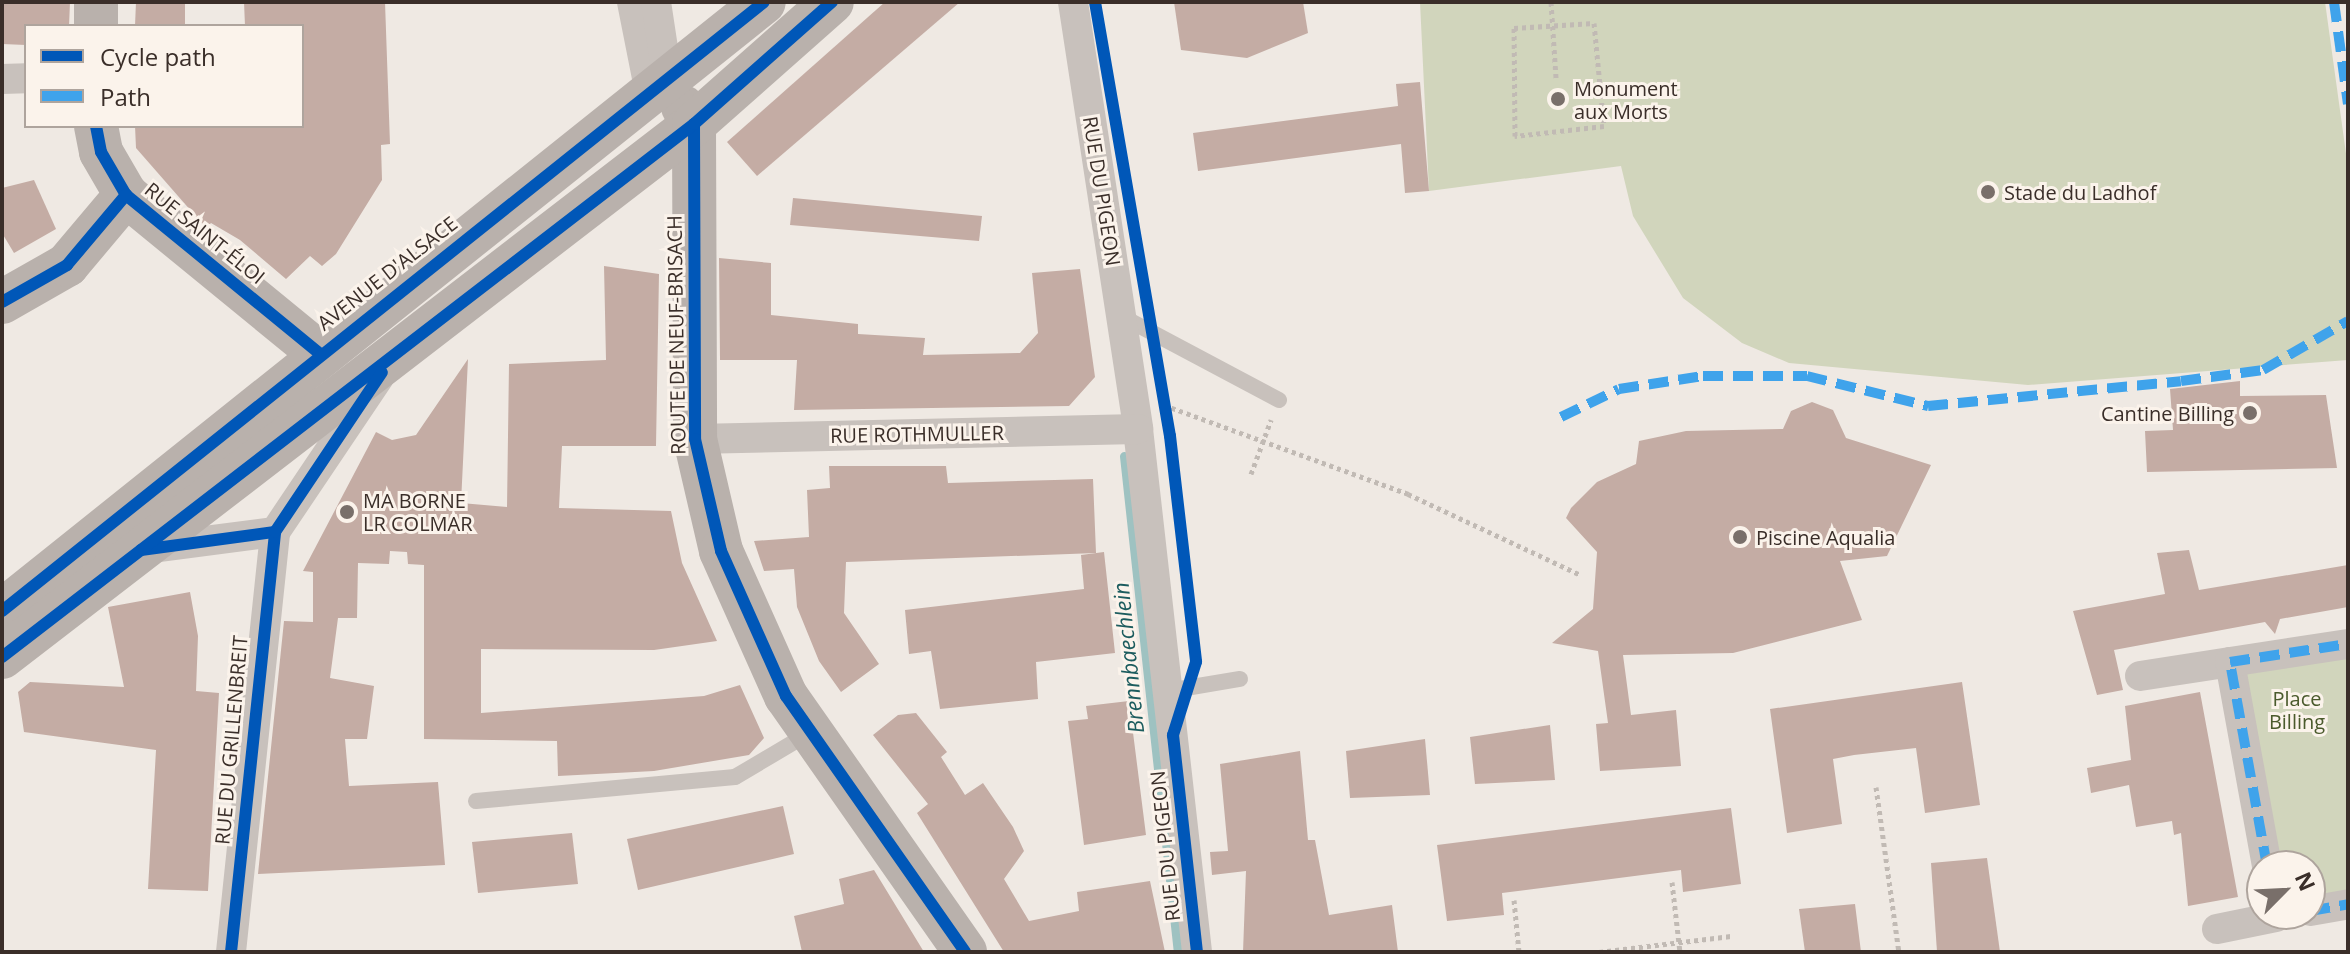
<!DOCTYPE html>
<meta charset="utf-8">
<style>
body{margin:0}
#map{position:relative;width:2350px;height:954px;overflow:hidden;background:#efe9e3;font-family:"Open Sans",sans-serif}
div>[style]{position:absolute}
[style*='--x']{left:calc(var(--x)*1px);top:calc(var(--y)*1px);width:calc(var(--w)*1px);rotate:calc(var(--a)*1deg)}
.green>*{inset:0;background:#d1d5bc}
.stream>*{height:9px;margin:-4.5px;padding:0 4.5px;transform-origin:4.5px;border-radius:4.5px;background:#9ec2c1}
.building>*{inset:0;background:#c4aca4}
.path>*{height:5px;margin-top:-2.5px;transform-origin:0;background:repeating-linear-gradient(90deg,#c1bab4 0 4px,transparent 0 8px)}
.lane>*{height:16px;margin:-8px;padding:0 8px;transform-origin:8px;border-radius:8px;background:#c8c1bc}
.street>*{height:30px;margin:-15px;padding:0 15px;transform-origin:15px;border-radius:15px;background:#c8c1bc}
.secondary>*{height:44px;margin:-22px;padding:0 22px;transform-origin:22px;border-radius:22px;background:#b9b1ac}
.quiet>*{height:10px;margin-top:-5px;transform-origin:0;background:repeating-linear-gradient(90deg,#3fa3eb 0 20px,transparent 0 30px)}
.cycleway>*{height:12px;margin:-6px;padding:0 6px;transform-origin:6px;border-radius:6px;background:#0057b8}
.dots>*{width:22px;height:22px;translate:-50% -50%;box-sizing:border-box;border:4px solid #fbf3eb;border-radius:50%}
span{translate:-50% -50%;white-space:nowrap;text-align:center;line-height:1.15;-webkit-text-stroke:6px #fbf3eb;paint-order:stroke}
.poi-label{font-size:20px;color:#3a2e29}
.left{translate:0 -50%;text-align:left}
.right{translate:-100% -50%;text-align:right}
.street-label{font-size:20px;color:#3a2e29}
.park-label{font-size:20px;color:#4a5a2c}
.water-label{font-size:22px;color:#1c5c5e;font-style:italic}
.frame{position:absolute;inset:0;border:4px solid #3a2e29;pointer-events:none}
.legend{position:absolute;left:24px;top:24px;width:280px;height:104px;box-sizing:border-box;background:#fbf3eb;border:2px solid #aea49d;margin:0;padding:10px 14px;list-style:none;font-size:24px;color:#3a2e29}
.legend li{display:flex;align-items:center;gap:16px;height:40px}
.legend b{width:40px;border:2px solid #aea49d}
.north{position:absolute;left:2246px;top:850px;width:80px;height:80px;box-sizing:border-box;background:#fbf3eb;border:2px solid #aea49d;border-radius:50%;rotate:66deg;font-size:22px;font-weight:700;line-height:32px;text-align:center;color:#3a2e29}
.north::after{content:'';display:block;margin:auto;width:28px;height:36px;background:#796f6a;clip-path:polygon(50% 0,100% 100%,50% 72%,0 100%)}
</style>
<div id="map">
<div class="green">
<div style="clip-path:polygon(1420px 2px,2325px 2px,2348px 168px,2348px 360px,2028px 385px,1789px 363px,1742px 343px,1683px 298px,1633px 216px,1621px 166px,1429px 191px)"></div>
<div style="clip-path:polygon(2348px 649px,2348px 895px,2310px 902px,2310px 866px,2274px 866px,2244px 673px)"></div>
</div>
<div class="stream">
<div style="--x:1124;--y:456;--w:499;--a:83.8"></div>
</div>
<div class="building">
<div style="clip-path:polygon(2px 2px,70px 2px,69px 26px,26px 26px,26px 45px,2px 44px)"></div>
<div style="clip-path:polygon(136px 2px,185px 2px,185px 26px,135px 26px)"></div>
<div style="clip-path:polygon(244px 2px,385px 2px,390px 144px,381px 145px,382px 180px,336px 254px,322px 266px,310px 256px,286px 279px,240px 240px,211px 223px,206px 228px,136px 148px,135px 126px,302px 126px,302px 26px,245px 26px)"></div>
<div style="clip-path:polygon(885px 2px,960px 2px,757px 176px,727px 142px)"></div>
<div style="clip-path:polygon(1174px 2px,1303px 2px,1308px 33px,1247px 58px,1181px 50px)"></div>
<div style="clip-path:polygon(1420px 82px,1429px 191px,1405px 193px,1401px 144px,1198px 171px,1193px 133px,1398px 106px,1396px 84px)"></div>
<div style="clip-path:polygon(34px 180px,56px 229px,14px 253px,2px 233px,2px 188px)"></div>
<div style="clip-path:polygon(793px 198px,982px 216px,979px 241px,790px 225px)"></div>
<div style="clip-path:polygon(719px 258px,771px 263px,771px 315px,858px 324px,858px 334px,925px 338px,923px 355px,1020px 353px,1038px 333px,1032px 273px,1080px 269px,1095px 377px,1069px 406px,794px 410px,797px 360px,720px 360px)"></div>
<div style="clip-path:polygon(604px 266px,659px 274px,656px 446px,562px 446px,559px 508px,671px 511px,682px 563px,717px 641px,654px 650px,481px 649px,481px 713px,704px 696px,740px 685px,764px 738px,749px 755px,654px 771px,558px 776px,557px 741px,424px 739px,424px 565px,408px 564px,407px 552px,390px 551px,389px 564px,358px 563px,357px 618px,338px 618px,330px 678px,374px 686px,367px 739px,345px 739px,349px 786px,438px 782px,445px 865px,258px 874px,284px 621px,313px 622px,313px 572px,303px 571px,376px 432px,392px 440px,416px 435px,468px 359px,461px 503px,507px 507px,509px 364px,606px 360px)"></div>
<div style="clip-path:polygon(2240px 381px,2240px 396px,2326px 395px,2337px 468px,2147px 472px,2145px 431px,2173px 430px,2170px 389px)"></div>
<div style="clip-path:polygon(1812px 402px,1833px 410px,1846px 438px,1931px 465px,1887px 556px,1840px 561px,1862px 620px,1733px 653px,1623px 655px,1631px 715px,1676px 710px,1681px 766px,1600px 771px,1596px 724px,1608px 723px,1598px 651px,1552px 643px,1593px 609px,1597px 552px,1566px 518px,1571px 508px,1597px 482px,1636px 464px,1639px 441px,1686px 431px,1783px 429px,1791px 411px)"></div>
<div style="clip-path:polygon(829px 466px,946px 466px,948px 483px,1093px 479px,1096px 553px,846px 562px,844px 613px,879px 664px,841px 692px,819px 661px,797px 607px,794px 569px,764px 571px,754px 541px,809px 537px,807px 490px,830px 488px)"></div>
<div style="clip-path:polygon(2189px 550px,2199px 590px,2348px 565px,2348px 607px,2280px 619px,2275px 634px,2265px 622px,2114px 650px,2123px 690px,2097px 695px,2073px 611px,2165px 594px,2157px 553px)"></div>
<div style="clip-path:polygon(1104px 552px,1115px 653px,1036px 662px,1038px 699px,940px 709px,931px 651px,909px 654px,905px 610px,1084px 589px,1081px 555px)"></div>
<div style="clip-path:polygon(190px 592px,198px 636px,196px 691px,219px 693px,208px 891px,148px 889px,156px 750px,24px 732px,18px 692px,30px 682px,124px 687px,108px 607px)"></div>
<div style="clip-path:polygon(1962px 682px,1980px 805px,1925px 813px,1916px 748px,1854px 755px,1833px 759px,1842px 824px,1787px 833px,1770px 709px)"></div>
<div style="clip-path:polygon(2200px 692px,2238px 897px,2188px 906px,2181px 833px,2174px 835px,2172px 821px,2136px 827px,2129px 785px,2091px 793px,2087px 768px,2131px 760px,2125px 706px)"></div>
<div style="clip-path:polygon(1129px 701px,1146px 835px,1084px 845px,1068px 721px,1088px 719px,1086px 706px)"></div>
<div style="clip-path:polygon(916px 713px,947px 752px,941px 757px,965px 795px,983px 783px,1013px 827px,1024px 851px,1004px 879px,1029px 921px,1079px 911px,1077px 892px,1150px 881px,1165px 952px,1004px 952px,917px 813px,928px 804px,873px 735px,898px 715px)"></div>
<div style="clip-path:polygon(1550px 725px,1555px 780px,1475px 784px,1470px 737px)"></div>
<div style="clip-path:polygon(1425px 739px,1430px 795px,1350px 798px,1346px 751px)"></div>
<div style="clip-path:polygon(1300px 751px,1308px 840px,1315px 840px,1329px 915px,1392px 905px,1398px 952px,1243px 952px,1246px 871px,1212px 875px,1210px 852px,1228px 851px,1220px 764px)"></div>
<div style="clip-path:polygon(783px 806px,794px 854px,638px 890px,627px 839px)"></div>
<div style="clip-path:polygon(1731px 808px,1741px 884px,1683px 892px,1681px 870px,1502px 893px,1504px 915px,1447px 921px,1437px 845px)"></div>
<div style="clip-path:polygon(572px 833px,578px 884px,478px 893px,472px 842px)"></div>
<div style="clip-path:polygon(1987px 858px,2000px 952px,1937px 952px,1931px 863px)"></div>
<div style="clip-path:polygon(874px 870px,924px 952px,802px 952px,794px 916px,844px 904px,839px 879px)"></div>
<div style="clip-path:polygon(1855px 904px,1861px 952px,1805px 952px,1799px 909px)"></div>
</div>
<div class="path">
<div style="--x:1551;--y:2;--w:76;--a:86.2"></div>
<div style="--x:1594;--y:23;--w:103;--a:84.5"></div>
<div style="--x:1604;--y:126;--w:90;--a:173.6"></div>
<div style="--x:1515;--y:136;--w:108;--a:-90.5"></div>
<div style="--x:1514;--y:28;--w:80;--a:-3.6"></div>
<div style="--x:1164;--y:405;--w:260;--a:20"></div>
<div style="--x:1408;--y:494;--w:189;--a:25.1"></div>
<div style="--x:1251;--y:474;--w:58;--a:-69.7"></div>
<div style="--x:1876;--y:787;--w:167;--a:82.1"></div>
<div style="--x:1672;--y:882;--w:70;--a:83.5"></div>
<div style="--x:1514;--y:900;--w:52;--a:84.5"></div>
<div style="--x:1599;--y:952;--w:133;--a:-6.9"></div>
</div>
<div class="lane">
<div style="--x:1121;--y:316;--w:179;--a:28"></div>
<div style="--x:1168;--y:691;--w:73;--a:-9.5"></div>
<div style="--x:476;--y:801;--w:260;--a:-5.3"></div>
<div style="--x:735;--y:777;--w:88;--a:-30.6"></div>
</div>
<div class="street">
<div style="--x:632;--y:2;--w:93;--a:78.8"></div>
<div style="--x:656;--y:2;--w:80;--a:81.4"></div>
<div style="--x:1073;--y:2;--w:432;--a:81.3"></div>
<div style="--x:1138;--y:429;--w:526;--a:83.56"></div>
<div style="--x:2;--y:79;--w:24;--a:-2"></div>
<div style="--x:695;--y:439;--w:443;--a:-1.3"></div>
<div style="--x:151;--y:548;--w:125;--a:-7.4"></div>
<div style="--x:2140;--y:676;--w:91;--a:-8.8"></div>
<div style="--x:2267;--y:866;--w:207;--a:-100.3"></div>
<div style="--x:2230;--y:662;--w:119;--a:-8.7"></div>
<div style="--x:2310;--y:911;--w:39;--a:-10"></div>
<div style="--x:2217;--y:929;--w:60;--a:-11.5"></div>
<div style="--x:231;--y:952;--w:422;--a:-84"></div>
<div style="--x:275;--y:532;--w:187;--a:-56.1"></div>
</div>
<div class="secondary">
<div style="--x:96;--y:26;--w:24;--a:-90"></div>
<div style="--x:683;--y:107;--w:20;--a:57"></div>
<div style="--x:694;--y:124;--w:315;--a:89.8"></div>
<div style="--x:695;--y:439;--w:115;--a:76.9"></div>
<div style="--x:721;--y:551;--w:159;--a:65.9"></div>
<div style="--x:786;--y:696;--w:312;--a:55"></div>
<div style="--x:96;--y:126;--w:26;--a:79"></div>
<div style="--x:101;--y:152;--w:50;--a:59.8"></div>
<div style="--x:126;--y:195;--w:248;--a:39.3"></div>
<div style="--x:2;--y:302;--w:75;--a:-29.6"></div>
<div style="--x:67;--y:265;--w:92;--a:-49.9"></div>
<div style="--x:2;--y:611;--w:975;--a:-38.63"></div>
<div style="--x:2;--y:657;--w:873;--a:-37.6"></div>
<div style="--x:694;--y:124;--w:184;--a:-41.5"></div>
</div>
<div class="quiet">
<div style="--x:2334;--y:2;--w:103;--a:82.2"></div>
<div style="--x:1561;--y:417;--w:64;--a:-25.8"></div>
<div style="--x:1619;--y:389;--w:85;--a:-8.8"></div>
<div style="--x:1703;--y:376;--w:104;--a:0"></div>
<div style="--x:1807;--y:376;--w:125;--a:13.9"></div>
<div style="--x:1928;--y:406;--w:254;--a:-5.6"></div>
<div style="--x:2181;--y:381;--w:83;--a:-7.6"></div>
<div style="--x:2263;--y:370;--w:98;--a:-30"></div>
<div style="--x:2267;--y:866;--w:207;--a:-100.3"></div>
<div style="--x:2230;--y:662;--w:119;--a:-8.7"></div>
<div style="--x:2310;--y:911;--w:39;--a:-10"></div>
<div style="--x:2276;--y:914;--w:18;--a:0"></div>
</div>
<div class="cycleway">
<div style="--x:1095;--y:2;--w:440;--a:80.2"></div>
<div style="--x:1170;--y:436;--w:227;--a:83.4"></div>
<div style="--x:1196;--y:662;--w:77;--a:107.5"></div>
<div style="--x:1173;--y:735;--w:218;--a:83.7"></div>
<div style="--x:694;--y:124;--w:315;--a:89.8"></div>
<div style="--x:695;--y:439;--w:115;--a:76.9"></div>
<div style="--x:721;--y:551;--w:159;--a:65.9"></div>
<div style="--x:786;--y:696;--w:312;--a:55"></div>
<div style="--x:96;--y:126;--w:26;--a:79"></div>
<div style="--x:101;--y:152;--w:50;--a:59.8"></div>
<div style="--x:126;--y:195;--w:248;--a:39.3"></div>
<div style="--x:2;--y:302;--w:75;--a:-29.6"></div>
<div style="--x:67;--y:265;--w:92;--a:-49.9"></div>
<div style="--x:141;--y:550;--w:135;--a:-7.7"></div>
<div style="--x:2;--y:611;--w:975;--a:-38.63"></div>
<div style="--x:2;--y:657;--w:873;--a:-37.6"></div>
<div style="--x:694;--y:124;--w:184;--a:-41.5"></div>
<div style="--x:231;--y:952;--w:422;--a:-84"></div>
<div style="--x:275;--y:532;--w:192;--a:-56.2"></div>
</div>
<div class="dots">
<div style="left:1558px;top:99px;background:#796f6a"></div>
<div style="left:1988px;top:192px;background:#796f6a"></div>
<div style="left:2250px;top:413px;background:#796f6a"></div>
<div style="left:347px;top:512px;background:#796f6a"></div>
<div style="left:1740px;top:537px;background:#796f6a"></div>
</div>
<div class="poi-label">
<span class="left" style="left:1574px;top:100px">Monument<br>aux Morts</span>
<span class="left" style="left:2004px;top:192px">Stade du Ladhof</span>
<span class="right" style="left:2234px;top:413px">Cantine Billing</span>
<span class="left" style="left:363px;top:512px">MA BORNE<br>LR COLMAR</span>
<span class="left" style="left:1756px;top:537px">Piscine Aqualia</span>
</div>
<div class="street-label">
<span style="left:1102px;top:191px;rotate:81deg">RUE DU PIGEON</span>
<span style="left:205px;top:233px;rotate:39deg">RUE SAINT-ÉLOI</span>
<span style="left:387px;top:273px;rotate:-38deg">AVENUE D'ALSACE</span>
<span style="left:676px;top:335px;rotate:-91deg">ROUTE DE NEUF-BRISACH</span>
<span style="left:917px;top:434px;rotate:-1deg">RUE ROTHMULLER</span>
<span style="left:231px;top:740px;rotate:-85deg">RUE DU GRILLENBREIT</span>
<span style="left:1165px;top:846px;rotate:-96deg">RUE DU PIGEON</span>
</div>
<div class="park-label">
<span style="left:2297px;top:710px">Place<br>Billing</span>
</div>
<div class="water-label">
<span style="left:1128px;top:658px;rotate:-96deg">Brennbaechlein</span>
</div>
<div class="frame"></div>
<ul class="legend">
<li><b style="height:10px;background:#0057b8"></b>Cycle path</li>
<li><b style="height:10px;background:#3fa3eb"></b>Path</li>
</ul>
<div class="north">N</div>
</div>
